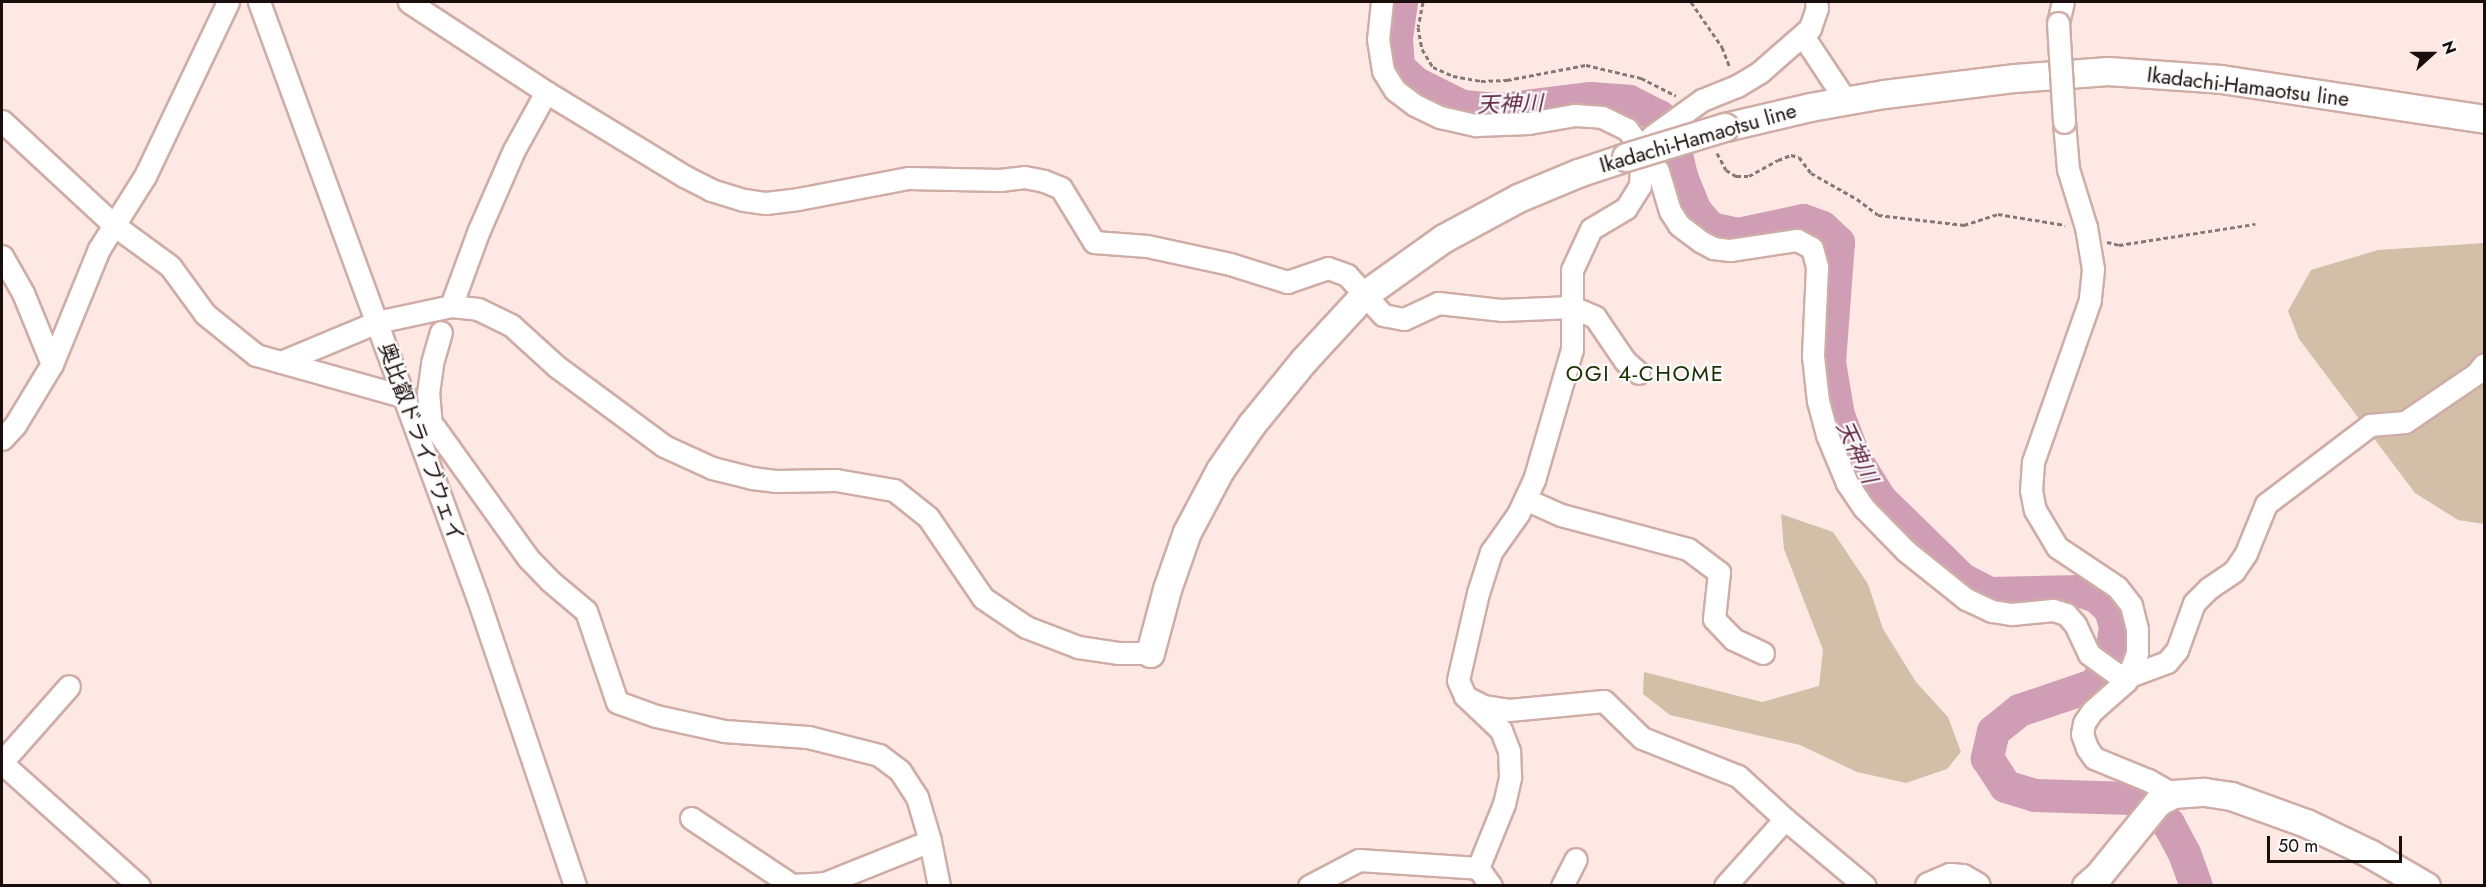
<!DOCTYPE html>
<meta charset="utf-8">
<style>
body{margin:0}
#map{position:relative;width:2486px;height:887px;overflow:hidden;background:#fee8e4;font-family:Jost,"Noto Sans JP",sans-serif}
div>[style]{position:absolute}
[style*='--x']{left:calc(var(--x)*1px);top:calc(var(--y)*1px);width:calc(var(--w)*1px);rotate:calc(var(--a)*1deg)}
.green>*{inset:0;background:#d3bea7}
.river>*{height:33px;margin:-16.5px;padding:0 16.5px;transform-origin:16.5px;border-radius:16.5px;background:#cf9db4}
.path>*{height:3px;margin-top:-1.5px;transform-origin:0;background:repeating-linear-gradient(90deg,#877774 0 4.5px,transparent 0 7.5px)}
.roads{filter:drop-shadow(2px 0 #cfada6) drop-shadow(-2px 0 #cfada6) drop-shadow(0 2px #cfada6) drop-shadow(0 -2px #cfada6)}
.minor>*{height:21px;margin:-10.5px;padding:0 10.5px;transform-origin:10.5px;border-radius:10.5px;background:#fff}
.major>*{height:27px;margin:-13.5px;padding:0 13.5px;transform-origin:13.5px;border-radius:13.5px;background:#fff}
.bridges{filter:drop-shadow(2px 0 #cfada6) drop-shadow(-2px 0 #cfada6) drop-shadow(0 2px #cfada6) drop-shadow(0 -2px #cfada6)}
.minor-bridge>*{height:21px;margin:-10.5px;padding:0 10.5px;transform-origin:10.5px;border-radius:10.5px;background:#fff}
.major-bridge>*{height:27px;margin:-13.5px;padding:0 13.5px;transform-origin:13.5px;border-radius:13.5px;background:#fff}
span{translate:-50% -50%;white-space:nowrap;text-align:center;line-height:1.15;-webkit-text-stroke:4.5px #fbfbfb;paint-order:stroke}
.street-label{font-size:21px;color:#1a0e0c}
.water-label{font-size:22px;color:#622646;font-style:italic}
.neighbourhood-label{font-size:22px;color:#1b3000;letter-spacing:1.5px}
.frame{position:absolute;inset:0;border:3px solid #1a0e0c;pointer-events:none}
.north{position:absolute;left:2402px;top:24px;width:60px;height:60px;-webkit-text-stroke:4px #fbfbfb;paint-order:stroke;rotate:69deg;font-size:16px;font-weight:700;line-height:24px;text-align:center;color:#1a0e0c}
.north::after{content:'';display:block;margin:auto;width:21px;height:27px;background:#1a0e0c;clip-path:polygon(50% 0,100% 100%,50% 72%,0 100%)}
.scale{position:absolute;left:2267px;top:836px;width:135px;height:27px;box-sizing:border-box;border:3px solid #1a0e0c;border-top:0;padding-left:8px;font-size:18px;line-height:21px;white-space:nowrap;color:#1a0e0c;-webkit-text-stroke:4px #fbfbfb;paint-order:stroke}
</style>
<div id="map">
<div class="green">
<div style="clip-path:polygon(2484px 243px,2484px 524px,2458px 520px,2415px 493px,2299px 339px,2288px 311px,2311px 270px,2378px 250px)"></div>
<div style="clip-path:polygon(1781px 514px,1833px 532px,1868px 584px,1883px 629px,1916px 682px,1948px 717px,1961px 752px,1947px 769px,1906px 783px,1857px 772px,1800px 745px,1670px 715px,1643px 694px,1644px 672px,1762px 702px,1819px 686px,1823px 650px,1784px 549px)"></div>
</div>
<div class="river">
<div style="--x:1401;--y:2;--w:36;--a:98"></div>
<div style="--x:1396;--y:38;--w:29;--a:86"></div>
<div style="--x:1398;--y:67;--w:24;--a:42"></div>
<div style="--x:1416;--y:83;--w:51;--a:26.6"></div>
<div style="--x:1462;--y:106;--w:37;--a:5"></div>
<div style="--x:1499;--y:109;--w:92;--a:-6.9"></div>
<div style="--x:1590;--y:98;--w:39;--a:4"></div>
<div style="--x:1629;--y:101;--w:34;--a:27"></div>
<div style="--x:1659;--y:116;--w:24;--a:57"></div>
<div style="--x:1672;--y:136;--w:41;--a:77.3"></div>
<div style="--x:1681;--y:176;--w:35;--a:68"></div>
<div style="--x:1694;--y:209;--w:25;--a:50"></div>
<div style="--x:1710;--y:228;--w:29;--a:12"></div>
<div style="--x:1738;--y:234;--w:66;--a:-12.2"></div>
<div style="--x:1803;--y:220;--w:20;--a:20"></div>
<div style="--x:1822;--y:227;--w:22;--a:43"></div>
<div style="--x:1838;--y:242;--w:120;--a:94.3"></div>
<div style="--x:1829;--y:362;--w:54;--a:80.4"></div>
<div style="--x:1838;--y:415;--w:45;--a:69.1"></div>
<div style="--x:1854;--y:457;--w:49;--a:58.2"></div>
<div style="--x:1880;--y:499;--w:115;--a:44.3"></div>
<div style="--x:1962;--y:579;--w:30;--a:27"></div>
<div style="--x:1989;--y:593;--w:93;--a:-1.2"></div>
<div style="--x:2082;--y:591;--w:15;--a:20"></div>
<div style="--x:2096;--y:596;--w:19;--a:43"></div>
<div style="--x:2110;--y:609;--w:19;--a:74"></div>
<div style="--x:2115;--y:627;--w:20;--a:99"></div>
<div style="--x:2112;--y:647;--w:40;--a:113.4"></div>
<div style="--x:2096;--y:684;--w:81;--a:161.3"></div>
<div style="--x:2019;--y:710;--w:33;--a:141"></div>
<div style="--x:1993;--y:731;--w:28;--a:103"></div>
<div style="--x:1987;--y:758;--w:33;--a:57"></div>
<div style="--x:2005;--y:786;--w:30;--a:17"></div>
<div style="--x:2034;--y:795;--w:96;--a:1.8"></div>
<div style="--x:2130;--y:798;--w:12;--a:24"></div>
<div style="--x:2141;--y:803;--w:34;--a:37"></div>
<div style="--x:2168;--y:823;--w:34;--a:62"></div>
<div style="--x:2184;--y:853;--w:35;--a:70"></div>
</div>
<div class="path">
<div style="--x:1423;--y:2;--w:25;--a:101"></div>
<div style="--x:1418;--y:27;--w:22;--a:80"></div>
<div style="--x:1422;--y:49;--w:21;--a:59"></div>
<div style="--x:1433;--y:67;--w:22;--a:24"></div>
<div style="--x:1453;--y:76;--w:28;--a:10"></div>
<div style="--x:1481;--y:81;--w:26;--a:-2"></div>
<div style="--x:1507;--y:80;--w:80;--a:-10.8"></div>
<div style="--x:1586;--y:65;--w:57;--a:13.3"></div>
<div style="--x:1641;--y:78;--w:39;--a:27"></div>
<div style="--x:1691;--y:2;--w:55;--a:55.4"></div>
<div style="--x:1722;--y:47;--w:22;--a:69"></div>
<div style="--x:1717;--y:153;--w:19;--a:62"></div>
<div style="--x:1726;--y:170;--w:12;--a:31"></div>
<div style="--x:1736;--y:176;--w:13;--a:0"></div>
<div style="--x:1749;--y:176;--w:33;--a:-29"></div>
<div style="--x:1778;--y:160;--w:14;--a:-21"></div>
<div style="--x:1791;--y:155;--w:8;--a:14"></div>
<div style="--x:1799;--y:157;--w:20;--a:53"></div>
<div style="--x:1811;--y:173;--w:53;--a:29.5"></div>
<div style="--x:1857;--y:199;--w:26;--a:37"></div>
<div style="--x:1878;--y:215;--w:87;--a:6.6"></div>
<div style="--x:1964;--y:225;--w:36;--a:-18"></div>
<div style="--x:1998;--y:214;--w:68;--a:9.3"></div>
<div style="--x:2107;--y:242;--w:12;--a:14"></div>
<div style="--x:2119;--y:245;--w:138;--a:-8.8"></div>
</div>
<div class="roads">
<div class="minor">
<div style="--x:259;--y:2;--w:636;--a:69.86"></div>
<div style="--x:478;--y:599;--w:303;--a:71.3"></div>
<div style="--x:409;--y:2;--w:164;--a:33.3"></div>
<div style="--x:546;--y:92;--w:162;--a:31.3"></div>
<div style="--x:684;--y:176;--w:30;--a:27"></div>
<div style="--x:711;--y:190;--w:34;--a:17"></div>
<div style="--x:744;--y:200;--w:22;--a:8"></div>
<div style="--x:766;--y:203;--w:32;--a:-7"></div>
<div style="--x:798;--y:199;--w:112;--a:-10.8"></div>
<div style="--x:908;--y:178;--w:92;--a:1.2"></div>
<div style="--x:1000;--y:180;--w:24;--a:-7"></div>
<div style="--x:1024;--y:177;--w:20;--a:11"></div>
<div style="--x:1044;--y:181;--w:18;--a:22"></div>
<div style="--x:1061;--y:188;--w:63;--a:58.6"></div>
<div style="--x:1094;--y:242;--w:53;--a:4.3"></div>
<div style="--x:1147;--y:246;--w:85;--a:12.2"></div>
<div style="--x:1230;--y:264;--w:60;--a:17.5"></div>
<div style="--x:1287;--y:282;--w:43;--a:-18.9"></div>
<div style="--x:1328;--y:268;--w:20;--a:20"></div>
<div style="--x:1347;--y:275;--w:54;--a:48"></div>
<div style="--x:1383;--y:315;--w:21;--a:11"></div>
<div style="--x:1404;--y:319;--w:38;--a:-25"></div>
<div style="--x:1438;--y:303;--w:63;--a:6.3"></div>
<div style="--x:1501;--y:310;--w:71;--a:-2.4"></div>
<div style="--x:1572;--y:307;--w:25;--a:23"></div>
<div style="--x:1595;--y:317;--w:53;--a:55.7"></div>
<div style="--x:1625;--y:361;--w:18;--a:41"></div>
<div style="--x:1382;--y:2;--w:37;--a:96"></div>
<div style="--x:1378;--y:39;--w:32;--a:81"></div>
<div style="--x:1383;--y:71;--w:22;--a:58"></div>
<div style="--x:1395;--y:90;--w:25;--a:37"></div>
<div style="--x:1415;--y:105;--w:28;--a:26"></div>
<div style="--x:1440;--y:117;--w:37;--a:13"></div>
<div style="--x:1476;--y:125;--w:53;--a:-2.2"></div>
<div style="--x:1529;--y:123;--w:47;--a:-9.9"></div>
<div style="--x:1575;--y:115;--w:27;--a:4"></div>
<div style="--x:1602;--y:117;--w:28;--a:26"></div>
<div style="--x:1627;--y:129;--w:52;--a:53.6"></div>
<div style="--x:1658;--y:171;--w:42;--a:73.3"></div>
<div style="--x:1670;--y:211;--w:17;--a:57"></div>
<div style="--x:1679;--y:225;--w:26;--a:37"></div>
<div style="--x:1700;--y:241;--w:15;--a:28"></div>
<div style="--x:1713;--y:248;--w:17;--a:7"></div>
<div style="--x:1730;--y:250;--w:68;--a:-8.5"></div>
<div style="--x:1797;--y:240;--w:17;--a:28"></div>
<div style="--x:1812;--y:248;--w:20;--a:75"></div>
<div style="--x:1817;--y:267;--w:89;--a:92.6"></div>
<div style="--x:1813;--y:356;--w:45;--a:83.7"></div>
<div style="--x:1818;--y:401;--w:35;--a:75"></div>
<div style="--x:1827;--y:435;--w:52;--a:67.4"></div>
<div style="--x:1847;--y:483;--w:30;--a:56"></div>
<div style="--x:1864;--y:508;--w:60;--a:45.7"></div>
<div style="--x:1906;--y:551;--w:77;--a:38.7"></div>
<div style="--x:1966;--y:599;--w:29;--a:25"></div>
<div style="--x:1992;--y:611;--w:20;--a:9"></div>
<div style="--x:2012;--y:614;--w:41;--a:-5.6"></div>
<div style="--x:2053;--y:610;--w:14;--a:17"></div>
<div style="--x:2066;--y:614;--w:13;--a:48"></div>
<div style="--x:2075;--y:624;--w:33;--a:65"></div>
<div style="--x:2089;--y:654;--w:32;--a:36"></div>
<div style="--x:2115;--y:673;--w:13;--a:18"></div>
<div style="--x:2127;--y:677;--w:43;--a:-20.6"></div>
<div style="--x:2167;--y:662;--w:16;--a:-50"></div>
<div style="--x:2177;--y:650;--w:50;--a:-70.1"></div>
<div style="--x:2194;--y:603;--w:21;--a:-45"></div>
<div style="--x:2209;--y:588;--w:30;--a:-34"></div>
<div style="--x:2234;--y:571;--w:22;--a:-56"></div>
<div style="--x:2246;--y:553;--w:53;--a:-67.8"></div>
<div style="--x:2266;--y:504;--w:131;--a:-37.2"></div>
<div style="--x:2370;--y:425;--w:35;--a:-5"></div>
<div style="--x:2405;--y:422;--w:87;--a:-34.2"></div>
<div style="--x:2477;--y:373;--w:11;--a:-52"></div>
<div style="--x:2058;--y:23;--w:22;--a:-77"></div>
<div style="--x:1803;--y:36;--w:78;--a:56.5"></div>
<div style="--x:2;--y:121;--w:153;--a:42.9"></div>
<div style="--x:114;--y:225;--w:69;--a:36.2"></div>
<div style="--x:170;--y:266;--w:59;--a:53.9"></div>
<div style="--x:205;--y:314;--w:65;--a:38.8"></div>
<div style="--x:256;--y:355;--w:155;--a:15.7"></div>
<div style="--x:2064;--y:122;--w:47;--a:85.1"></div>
<div style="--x:2068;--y:169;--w:61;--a:72.8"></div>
<div style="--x:2086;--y:227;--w:43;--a:80.5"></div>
<div style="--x:2093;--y:269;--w:31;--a:96"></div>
<div style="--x:2090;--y:300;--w:172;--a:109.4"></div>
<div style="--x:2033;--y:462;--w:28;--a:94"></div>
<div style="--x:2031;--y:490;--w:20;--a:79"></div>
<div style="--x:2035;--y:510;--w:43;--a:59.3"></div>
<div style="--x:2057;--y:547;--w:72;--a:33.7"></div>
<div style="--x:2117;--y:587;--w:23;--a:52"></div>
<div style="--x:2131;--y:605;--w:25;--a:76"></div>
<div style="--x:2137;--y:629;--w:24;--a:90"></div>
<div style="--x:2137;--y:653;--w:30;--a:111"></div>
<div style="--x:2126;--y:681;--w:45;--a:138.6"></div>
<div style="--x:2092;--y:711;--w:14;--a:124"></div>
<div style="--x:2084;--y:723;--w:11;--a:100"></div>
<div style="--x:2082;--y:734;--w:15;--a:70"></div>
<div style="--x:2087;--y:748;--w:12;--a:55"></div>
<div style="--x:2094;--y:758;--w:58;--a:22.2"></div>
<div style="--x:2148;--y:780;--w:29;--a:29"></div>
<div style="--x:2;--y:256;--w:43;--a:60.4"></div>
<div style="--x:23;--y:293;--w:77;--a:67.8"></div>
<div style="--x:451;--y:306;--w:81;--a:-69.8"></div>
<div style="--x:479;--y:230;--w:87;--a:-66.4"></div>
<div style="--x:514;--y:150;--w:66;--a:-61.1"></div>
<div style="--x:281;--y:362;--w:104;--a:-22.6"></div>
<div style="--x:377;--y:322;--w:76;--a:-12.2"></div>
<div style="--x:451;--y:306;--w:27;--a:6"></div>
<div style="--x:478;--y:309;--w:37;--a:26"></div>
<div style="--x:511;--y:325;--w:61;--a:42.3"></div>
<div style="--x:556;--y:366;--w:134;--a:36.5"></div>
<div style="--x:664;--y:446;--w:53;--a:24.6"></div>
<div style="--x:712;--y:468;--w:41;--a:14"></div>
<div style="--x:752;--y:478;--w:23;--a:7"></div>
<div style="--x:775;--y:481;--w:61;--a:-0.9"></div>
<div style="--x:836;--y:480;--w:59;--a:9.8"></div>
<div style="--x:894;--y:490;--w:43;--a:38.5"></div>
<div style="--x:928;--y:517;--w:98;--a:55.8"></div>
<div style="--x:983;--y:598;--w:52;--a:34"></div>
<div style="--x:1026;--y:627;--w:56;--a:21"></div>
<div style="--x:1078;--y:647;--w:40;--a:8.5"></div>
<div style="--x:1118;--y:653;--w:32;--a:0"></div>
<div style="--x:431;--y:426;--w:33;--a:-95"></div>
<div style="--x:428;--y:393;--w:30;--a:-82"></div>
<div style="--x:432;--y:363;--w:32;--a:-74"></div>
<div style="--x:415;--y:427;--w:12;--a:-20"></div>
<div style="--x:426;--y:423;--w:10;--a:29"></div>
<div style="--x:435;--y:428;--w:160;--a:54.4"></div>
<div style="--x:528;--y:558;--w:30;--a:46"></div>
<div style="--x:549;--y:580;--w:48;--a:40"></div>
<div style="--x:586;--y:611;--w:96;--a:71.2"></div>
<div style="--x:617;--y:702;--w:41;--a:19.7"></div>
<div style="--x:656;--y:716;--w:70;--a:12.4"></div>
<div style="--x:724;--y:731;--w:84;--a:4.1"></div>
<div style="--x:808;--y:737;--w:73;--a:14.2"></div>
<div style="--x:879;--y:755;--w:26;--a:37"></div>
<div style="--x:900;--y:771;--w:31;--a:57"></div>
<div style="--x:917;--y:797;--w:46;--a:73.5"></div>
<div style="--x:930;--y:841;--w:46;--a:78.7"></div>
<div style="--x:2;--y:439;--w:19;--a:-47"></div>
<div style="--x:15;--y:425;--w:71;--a:-58.8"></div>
<div style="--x:52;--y:364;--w:124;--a:-67.8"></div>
<div style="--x:99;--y:249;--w:86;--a:-57.8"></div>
<div style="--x:145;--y:176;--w:193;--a:-64.5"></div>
<div style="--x:1525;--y:499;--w:39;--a:24"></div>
<div style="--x:1561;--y:515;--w:131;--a:15"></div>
<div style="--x:1688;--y:549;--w:39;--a:37"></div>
<div style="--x:1719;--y:572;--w:47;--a:96.1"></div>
<div style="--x:1714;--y:619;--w:28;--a:46"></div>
<div style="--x:1733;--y:639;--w:33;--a:25"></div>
<div style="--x:1470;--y:699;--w:16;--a:27"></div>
<div style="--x:1484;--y:706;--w:25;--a:9"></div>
<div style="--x:1509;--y:710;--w:95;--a:-5.4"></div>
<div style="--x:1604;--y:701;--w:53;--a:44.2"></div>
<div style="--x:1642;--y:738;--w:103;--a:21.6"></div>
<div style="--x:1738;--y:776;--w:64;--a:42.5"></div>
<div style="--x:2;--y:762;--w:101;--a:-48.6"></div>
<div style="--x:2;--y:763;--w:184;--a:41.9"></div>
<div style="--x:691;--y:818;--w:121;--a:33.6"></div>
<div style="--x:792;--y:885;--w:33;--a:-3"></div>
<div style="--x:825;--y:883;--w:113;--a:-21.8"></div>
<div style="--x:1478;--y:868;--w:69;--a:-67.9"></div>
<div style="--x:1504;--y:804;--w:28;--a:-77"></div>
<div style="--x:1510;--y:777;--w:26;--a:-92"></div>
<div style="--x:1509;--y:751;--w:22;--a:-111"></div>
<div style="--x:1501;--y:730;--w:50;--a:-136.6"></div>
<div style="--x:1465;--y:696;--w:17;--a:-114"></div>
<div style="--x:1458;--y:680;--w:89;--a:-77.1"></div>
<div style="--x:1478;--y:593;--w:43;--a:-72.4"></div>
<div style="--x:1491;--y:552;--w:47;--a:-54.6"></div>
<div style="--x:1518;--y:514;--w:38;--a:-65"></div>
<div style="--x:1534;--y:480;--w:136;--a:-73.8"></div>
<div style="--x:1572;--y:349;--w:79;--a:-90"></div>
<div style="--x:1572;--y:270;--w:45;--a:-65.1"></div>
<div style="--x:1591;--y:229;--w:41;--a:-31"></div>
<div style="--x:1626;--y:208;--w:26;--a:-58"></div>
<div style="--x:1640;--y:186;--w:37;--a:-87"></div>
<div style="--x:1642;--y:149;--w:16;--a:-52"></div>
<div style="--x:1652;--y:136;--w:62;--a:-35.8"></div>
<div style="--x:1702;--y:100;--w:38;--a:-22"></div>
<div style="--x:1737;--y:86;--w:27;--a:-31"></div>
<div style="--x:1760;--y:72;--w:67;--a:-41.3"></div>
<div style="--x:1810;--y:28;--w:21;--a:-71"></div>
<div style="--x:1817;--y:8;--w:6;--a:-99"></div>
<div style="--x:1309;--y:886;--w:56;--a:-27.5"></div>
<div style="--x:1359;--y:860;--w:119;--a:3.8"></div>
<div style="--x:1478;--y:868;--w:22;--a:54"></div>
<div style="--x:1562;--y:886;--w:30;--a:-63"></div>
<div style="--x:1725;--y:886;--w:90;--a:-48.2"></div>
<div style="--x:1785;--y:819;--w:104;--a:39.9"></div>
</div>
<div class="major">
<div style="--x:1725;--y:127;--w:87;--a:-13.2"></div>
<div style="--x:1810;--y:107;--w:75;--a:-10"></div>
<div style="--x:1884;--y:94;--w:132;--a:-7"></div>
<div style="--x:2015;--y:78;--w:93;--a:-4.3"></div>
<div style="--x:2108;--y:71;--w:113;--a:4"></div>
<div style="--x:2221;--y:79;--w:266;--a:8.6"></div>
<div style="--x:1150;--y:653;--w:66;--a:-75.1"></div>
<div style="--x:1167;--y:589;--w:60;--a:-70.7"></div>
<div style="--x:1187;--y:532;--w:70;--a:-62"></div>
<div style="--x:1220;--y:470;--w:55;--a:-55.4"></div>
<div style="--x:1251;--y:425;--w:84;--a:-50.8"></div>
<div style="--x:1304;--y:360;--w:88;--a:-47.3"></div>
<div style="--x:1364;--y:295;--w:98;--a:-35.5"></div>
<div style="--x:1444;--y:238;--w:84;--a:-28.4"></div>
<div style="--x:1518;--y:198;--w:65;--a:-22.6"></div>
<div style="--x:1578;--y:173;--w:51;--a:-18.4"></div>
<div style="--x:1929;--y:886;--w:23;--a:-23"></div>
<div style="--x:1950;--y:877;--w:12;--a:5"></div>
<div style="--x:1962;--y:878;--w:16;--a:30"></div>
<div style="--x:2086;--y:886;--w:16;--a:-40"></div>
<div style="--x:2098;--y:876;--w:95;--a:-51"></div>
<div style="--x:2158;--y:802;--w:17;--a:-28"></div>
<div style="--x:2173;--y:794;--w:31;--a:-4"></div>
<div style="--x:2204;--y:792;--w:27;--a:8"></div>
<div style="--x:2231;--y:796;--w:80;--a:19.8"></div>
<div style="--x:2306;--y:823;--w:70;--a:25.5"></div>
<div style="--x:2369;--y:853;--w:66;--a:30.1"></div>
</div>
</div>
<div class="bridges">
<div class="minor-bridge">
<div style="--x:2058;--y:23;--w:99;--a:86.5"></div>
</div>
<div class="major-bridge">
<div style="--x:1626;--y:157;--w:103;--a:-16.9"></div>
</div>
</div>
<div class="street-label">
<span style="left:2248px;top:87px;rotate:7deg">Ikadachi-Hamaotsu line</span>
<span style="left:1698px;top:138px;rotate:-16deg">Ikadachi-Hamaotsu line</span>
<span style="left:421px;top:442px;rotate:70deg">奥比叡ドライブウェイ</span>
</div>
<div class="water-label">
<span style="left:1510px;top:104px;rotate:-2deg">天神川</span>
<span style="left:1857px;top:452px;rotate:65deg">天神川</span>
</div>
<div class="neighbourhood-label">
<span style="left:1645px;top:374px">OGI 4-CHOME</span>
</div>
<div class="frame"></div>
<div class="north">N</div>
<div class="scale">50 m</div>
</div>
